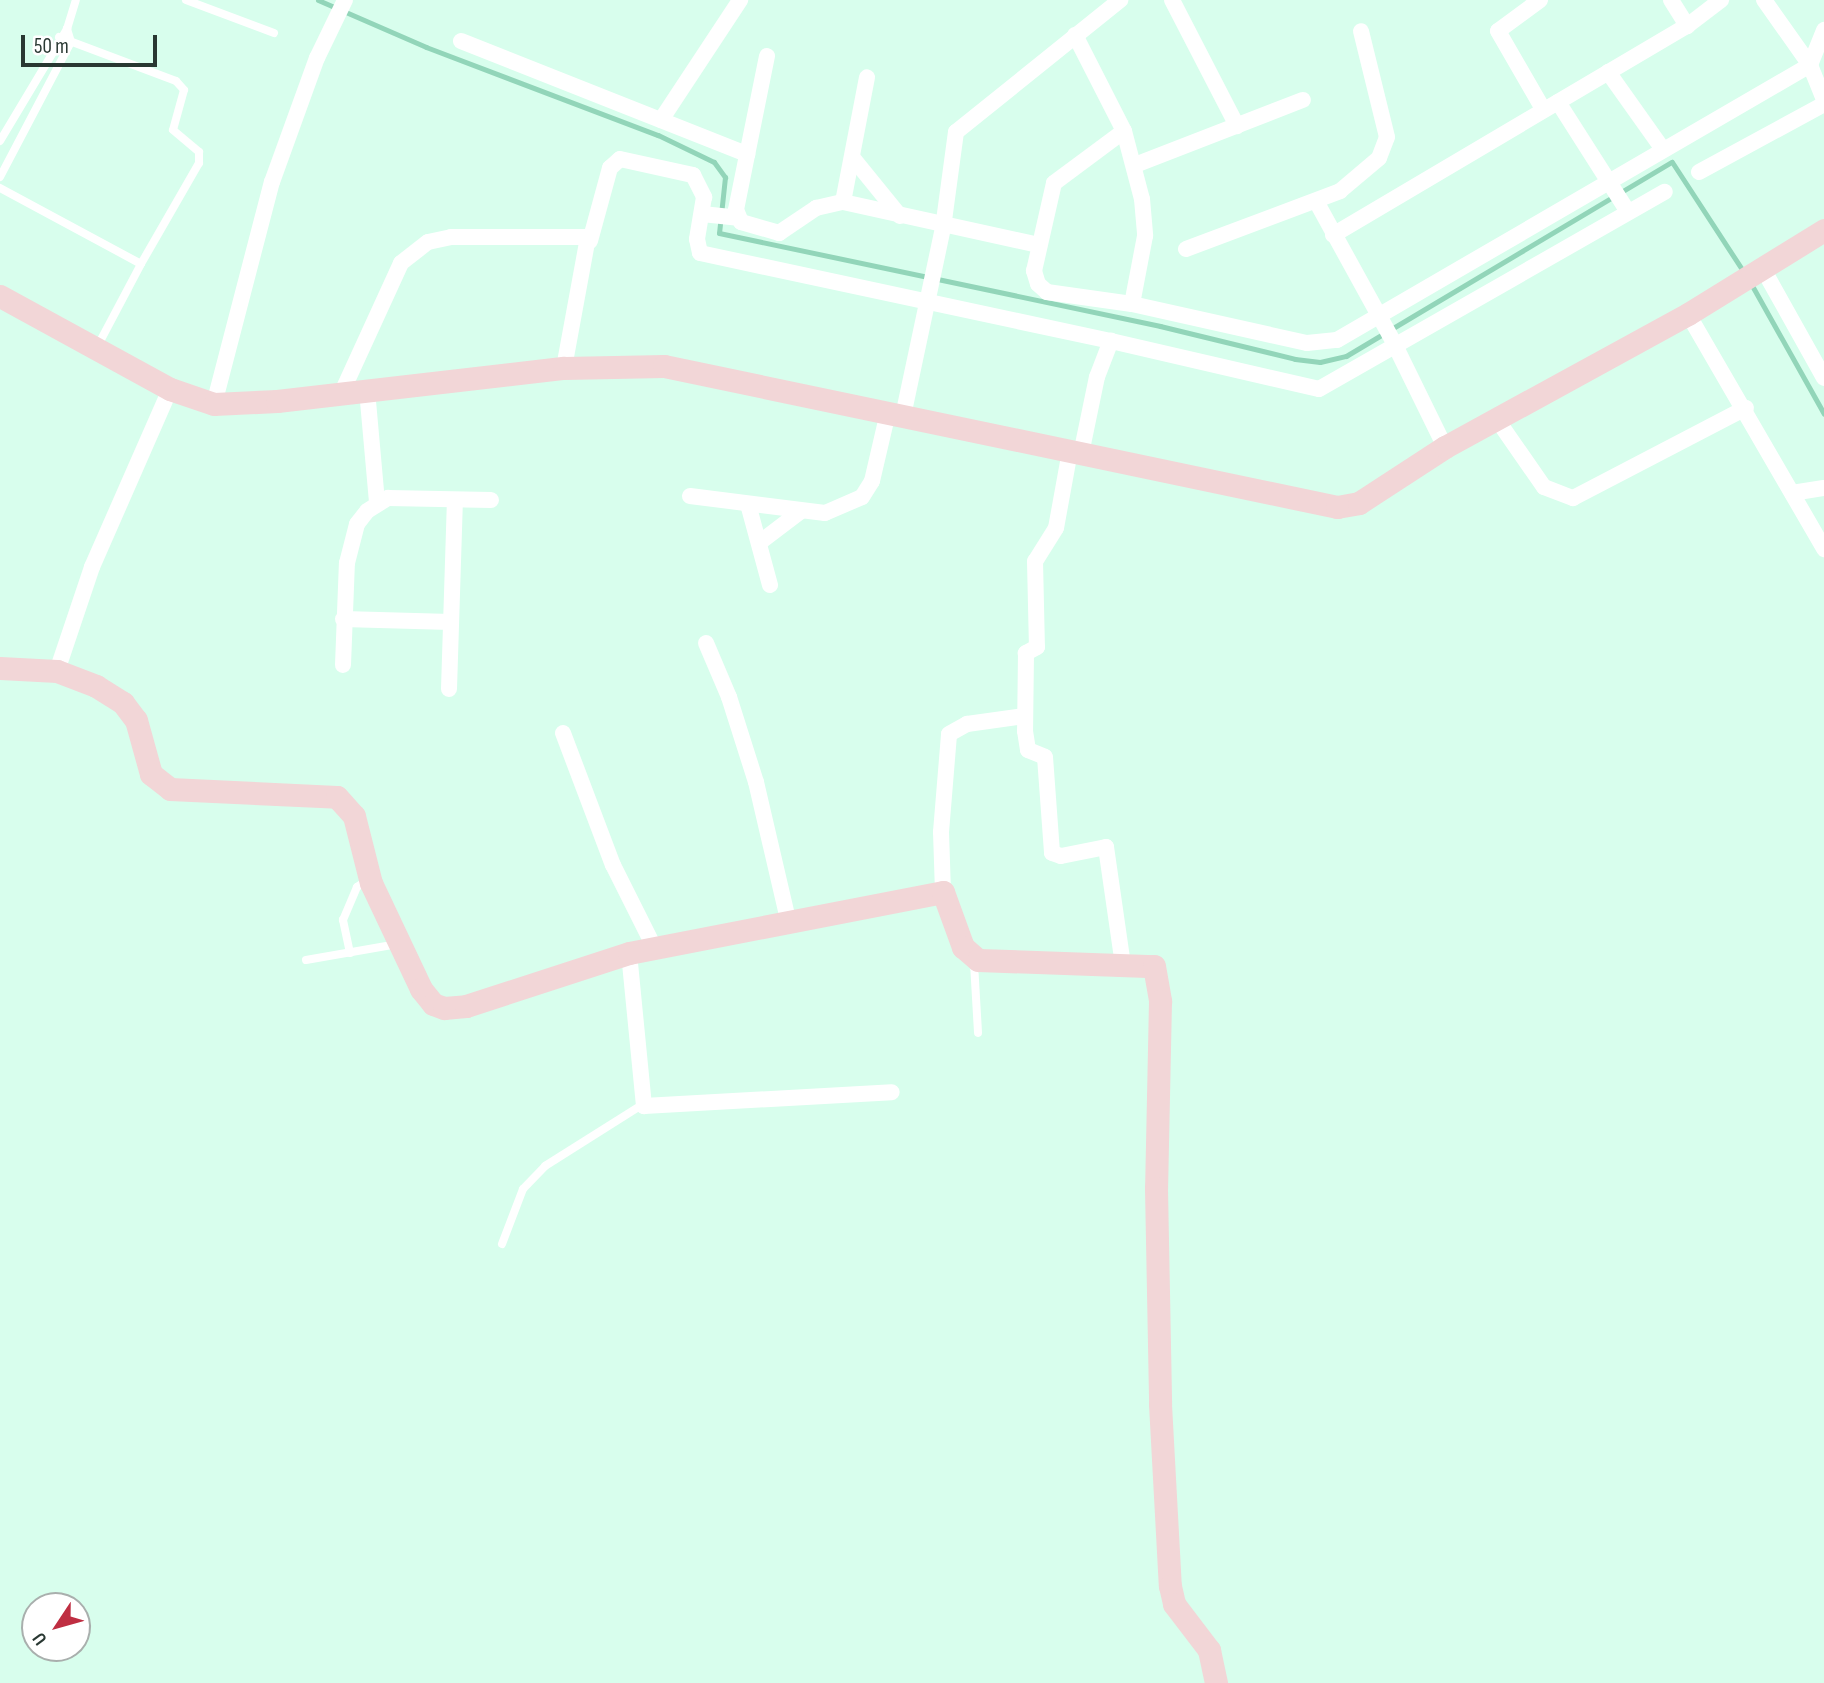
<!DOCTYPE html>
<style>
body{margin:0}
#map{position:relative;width:1824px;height:1683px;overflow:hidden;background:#d8feed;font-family:"Sofia Sans Condensed",sans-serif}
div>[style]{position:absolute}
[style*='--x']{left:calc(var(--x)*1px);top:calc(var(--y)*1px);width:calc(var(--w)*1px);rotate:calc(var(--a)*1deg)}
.stream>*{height:5px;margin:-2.5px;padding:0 2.5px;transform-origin:2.5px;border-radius:2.5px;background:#92d5b9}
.lane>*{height:8px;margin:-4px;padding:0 4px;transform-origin:4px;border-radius:4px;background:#fff}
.street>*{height:16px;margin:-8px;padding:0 8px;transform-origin:8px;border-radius:8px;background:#fff}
.secondary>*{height:23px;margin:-11.5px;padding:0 11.5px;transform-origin:11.5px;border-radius:11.5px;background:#f2d6d7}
span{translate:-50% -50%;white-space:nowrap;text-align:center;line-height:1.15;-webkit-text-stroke:7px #fff;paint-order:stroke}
.north{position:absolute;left:21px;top:1592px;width:70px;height:70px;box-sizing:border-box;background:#fff;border:2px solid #a9afad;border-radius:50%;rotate:234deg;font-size:19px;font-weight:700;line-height:28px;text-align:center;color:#293832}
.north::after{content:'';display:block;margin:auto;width:24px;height:32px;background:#bf2e42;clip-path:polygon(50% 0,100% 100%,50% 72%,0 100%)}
.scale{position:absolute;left:21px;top:35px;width:136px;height:32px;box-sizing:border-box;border:4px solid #293832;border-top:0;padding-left:9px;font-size:21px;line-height:24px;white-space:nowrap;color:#293832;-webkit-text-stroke:5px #fff;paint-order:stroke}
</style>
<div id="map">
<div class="stream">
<div style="--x:318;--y:0;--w:118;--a:23.5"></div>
<div style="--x:426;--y:47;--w:248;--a:20.8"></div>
<div style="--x:658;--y:135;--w:62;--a:25.7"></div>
<div style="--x:714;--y:162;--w:19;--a:54"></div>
<div style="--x:725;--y:177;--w:56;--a:96.1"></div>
<div style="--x:719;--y:233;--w:451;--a:11.9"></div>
<div style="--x:1160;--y:326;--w:139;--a:13.7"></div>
<div style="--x:1295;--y:359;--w:25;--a:7"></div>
<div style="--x:1320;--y:362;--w:27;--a:-13"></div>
<div style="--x:1346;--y:356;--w:379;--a:-30.8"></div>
<div style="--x:1672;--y:162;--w:130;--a:56.9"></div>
<div style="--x:1750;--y:282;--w:151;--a:60.7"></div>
</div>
<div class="lane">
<div style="--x:186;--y:0;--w:94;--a:20.6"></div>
<div style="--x:59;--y:37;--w:125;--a:20.6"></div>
<div style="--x:176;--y:81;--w:12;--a:48"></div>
<div style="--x:184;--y:90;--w:41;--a:105.4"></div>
<div style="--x:173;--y:130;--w:34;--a:40"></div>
<div style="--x:199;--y:152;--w:11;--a:90"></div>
<div style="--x:199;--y:163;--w:116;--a:119.9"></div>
<div style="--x:0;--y:141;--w:131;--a:-59.1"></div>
<div style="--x:67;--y:29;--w:30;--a:-73"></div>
<div style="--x:0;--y:177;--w:153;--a:-62.3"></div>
<div style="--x:71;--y:42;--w:14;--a:-107"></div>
<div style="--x:0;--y:188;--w:160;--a:28.3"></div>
<div style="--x:141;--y:264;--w:94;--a:117.9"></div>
<div style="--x:350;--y:953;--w:34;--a:-102"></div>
<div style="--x:343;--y:920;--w:36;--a:-67"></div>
<div style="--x:357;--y:887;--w:14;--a:-34"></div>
<div style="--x:306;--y:960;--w:93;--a:-9.9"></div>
<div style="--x:974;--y:963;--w:70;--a:86.7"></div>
<div style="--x:502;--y:1244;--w:59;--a:-69.1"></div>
<div style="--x:523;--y:1189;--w:32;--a:-46"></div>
<div style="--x:545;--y:1166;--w:115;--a:-32.2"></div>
</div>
<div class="street">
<div style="--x:1172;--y:0;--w:142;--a:62.7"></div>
<div style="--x:1540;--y:0;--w:52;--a:143.6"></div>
<div style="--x:1498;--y:31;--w:90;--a:60"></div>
<div style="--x:1671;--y:0;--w:31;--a:58"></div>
<div style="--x:1764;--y:0;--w:80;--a:54.7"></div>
<div style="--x:1810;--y:65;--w:38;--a:68"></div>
<div style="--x:1075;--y:35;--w:108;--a:63"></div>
<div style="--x:1124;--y:131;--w:70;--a:75.2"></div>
<div style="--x:1142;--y:199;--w:37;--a:85"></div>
<div style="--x:1145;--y:236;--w:69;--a:100.8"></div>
<div style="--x:1132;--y:304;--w:86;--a:-172"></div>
<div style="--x:1047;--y:292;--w:12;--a:-138"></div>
<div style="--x:1038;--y:284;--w:14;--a:-107"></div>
<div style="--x:1034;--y:271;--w:90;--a:-77.2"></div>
<div style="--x:1054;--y:183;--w:87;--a:-36.6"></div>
<div style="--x:461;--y:41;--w:308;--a:21.6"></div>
<div style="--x:767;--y:56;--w:157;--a:101.4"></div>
<div style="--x:736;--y:210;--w:13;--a:67"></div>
<div style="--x:741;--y:222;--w:40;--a:16"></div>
<div style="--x:779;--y:233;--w:45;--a:-34"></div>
<div style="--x:816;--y:208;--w:28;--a:-13"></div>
<div style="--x:843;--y:202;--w:201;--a:12.4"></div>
<div style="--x:1608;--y:72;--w:93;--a:54.6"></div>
<div style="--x:1558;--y:102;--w:130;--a:57.5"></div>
<div style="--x:661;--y:120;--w:144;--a:-56.6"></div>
<div style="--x:852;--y:157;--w:76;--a:50.9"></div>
<div style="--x:1135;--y:165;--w:180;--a:-21.2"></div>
<div style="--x:1699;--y:172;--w:142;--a:-28.5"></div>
<div style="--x:1316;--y:201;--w:160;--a:61.2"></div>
<div style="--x:1393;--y:341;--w:118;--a:63.9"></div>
<div style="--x:843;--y:202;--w:127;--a:-79.1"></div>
<div style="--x:702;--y:214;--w:36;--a:6"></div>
<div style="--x:1333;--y:235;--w:411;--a:-30.6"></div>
<div style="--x:1687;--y:26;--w:43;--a:-37.4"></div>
<div style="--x:590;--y:241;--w:76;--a:-74.7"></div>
<div style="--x:610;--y:168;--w:13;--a:-42"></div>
<div style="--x:620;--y:159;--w:75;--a:12.4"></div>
<div style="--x:693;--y:175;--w:25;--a:63"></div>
<div style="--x:704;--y:197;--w:43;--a:99.5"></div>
<div style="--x:697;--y:239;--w:14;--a:78"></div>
<div style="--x:700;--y:253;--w:420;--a:12.1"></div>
<div style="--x:1186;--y:249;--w:165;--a:-20.6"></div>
<div style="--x:1340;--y:191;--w:51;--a:-40.2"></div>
<div style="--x:1379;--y:158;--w:22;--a:-69"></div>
<div style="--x:1387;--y:137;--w:109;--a:-103.8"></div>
<div style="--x:1762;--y:267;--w:127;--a:60.8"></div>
<div style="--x:1132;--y:304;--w:179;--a:12.6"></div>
<div style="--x:1307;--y:343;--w:30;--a:-6"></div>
<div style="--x:1337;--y:340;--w:547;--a:-30.17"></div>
<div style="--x:1810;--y:65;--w:38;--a:-68"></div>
<div style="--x:1688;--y:314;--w:272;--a:59.9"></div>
<div style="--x:367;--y:390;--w:112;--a:84.9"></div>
<div style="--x:342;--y:392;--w:142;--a:-65.4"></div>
<div style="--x:401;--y:263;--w:34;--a:-38"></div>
<div style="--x:428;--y:242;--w:24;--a:-12"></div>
<div style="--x:451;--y:237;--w:137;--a:0"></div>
<div style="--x:588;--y:237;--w:133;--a:100.4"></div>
<div style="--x:214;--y:404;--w:229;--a:-75.4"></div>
<div style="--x:272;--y:182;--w:132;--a:-70.1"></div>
<div style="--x:317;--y:58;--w:64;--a:-64.2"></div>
<div style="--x:903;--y:416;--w:192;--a:-78"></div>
<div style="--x:943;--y:228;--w:97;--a:-82.3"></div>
<div style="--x:956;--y:132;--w:211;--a:-38.8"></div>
<div style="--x:1496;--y:418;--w:84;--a:55.2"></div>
<div style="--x:1544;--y:487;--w:31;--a:21"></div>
<div style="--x:1573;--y:498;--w:195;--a:-27.5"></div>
<div style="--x:1070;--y:451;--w:78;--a:100.3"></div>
<div style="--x:1056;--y:528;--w:39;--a:122"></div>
<div style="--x:1035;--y:561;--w:86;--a:88.7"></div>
<div style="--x:1037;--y:647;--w:13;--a:151"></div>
<div style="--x:1026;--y:653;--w:78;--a:90.7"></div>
<div style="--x:1025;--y:731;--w:19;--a:81"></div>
<div style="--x:1028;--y:750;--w:18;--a:22"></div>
<div style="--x:1045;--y:757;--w:96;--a:85.8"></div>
<div style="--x:1052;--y:853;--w:9;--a:18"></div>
<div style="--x:1061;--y:856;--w:46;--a:-11.3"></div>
<div style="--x:1106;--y:847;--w:119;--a:81.8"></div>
<div style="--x:1081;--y:454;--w:79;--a:-78.3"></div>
<div style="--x:1097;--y:377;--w:39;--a:-69"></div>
<div style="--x:1111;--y:341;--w:213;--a:13"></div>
<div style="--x:1319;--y:389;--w:398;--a:-29.7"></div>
<div style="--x:1792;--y:493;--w:32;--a:-9"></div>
<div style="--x:690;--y:496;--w:136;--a:7.2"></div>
<div style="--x:825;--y:513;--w:40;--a:-23.4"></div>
<div style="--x:862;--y:497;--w:19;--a:-58"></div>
<div style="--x:872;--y:481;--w:71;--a:-76.9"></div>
<div style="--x:748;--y:504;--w:84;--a:74.8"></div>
<div style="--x:759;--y:543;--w:53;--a:-37.3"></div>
<div style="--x:343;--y:619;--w:108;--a:1.6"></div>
<div style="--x:706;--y:643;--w:59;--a:66.9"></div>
<div style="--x:729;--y:697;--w:89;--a:72.4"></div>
<div style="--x:756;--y:782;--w:146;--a:76.9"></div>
<div style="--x:343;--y:665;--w:102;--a:-87.8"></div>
<div style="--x:347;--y:563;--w:40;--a:-75.6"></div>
<div style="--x:357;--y:524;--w:16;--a:-52"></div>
<div style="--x:367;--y:511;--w:25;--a:-32"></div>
<div style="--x:388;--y:498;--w:103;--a:1.1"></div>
<div style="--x:57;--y:671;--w:110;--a:-71.4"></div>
<div style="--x:92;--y:567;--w:194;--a:-66.3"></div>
<div style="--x:449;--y:689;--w:186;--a:-88.2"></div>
<div style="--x:563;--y:733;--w:141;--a:69.3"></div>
<div style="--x:613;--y:865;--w:92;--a:63.4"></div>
<div style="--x:943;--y:892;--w:60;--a:-91.9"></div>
<div style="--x:941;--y:832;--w:98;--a:-85.3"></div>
<div style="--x:949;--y:734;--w:21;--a:-29"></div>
<div style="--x:967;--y:724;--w:58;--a:-8"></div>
<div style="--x:629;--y:953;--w:154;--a:84.4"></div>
<div style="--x:644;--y:1106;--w:248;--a:-3.2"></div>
</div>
<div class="secondary">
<div style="--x:0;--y:296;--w:194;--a:28.7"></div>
<div style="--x:170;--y:389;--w:46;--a:18.8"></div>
<div style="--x:214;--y:404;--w:63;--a:-2.7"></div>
<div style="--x:277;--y:401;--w:289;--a:-6.6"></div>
<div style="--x:564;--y:368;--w:100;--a:-1.1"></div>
<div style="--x:664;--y:366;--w:688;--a:11.83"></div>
<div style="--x:1337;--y:507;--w:22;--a:-10"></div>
<div style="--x:1359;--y:503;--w:103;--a:-33.1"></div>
<div style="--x:1445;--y:447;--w:277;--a:-28.7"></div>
<div style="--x:1688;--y:314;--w:160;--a:-31.7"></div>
<div style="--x:0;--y:668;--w:57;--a:3"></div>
<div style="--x:57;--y:671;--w:42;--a:21"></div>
<div style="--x:96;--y:686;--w:32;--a:32"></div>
<div style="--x:123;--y:703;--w:21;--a:53"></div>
<div style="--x:136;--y:720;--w:56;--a:74.5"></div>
<div style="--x:151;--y:774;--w:24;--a:38"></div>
<div style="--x:170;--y:789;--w:167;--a:2.7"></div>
<div style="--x:337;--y:797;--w:25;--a:48"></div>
<div style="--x:354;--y:816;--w:69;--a:75.8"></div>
<div style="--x:371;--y:883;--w:117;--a:64.7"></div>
<div style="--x:421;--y:989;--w:19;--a:51"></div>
<div style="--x:433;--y:1004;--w:12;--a:20"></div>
<div style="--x:444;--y:1008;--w:22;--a:-5"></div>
<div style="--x:466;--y:1006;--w:171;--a:-18"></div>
<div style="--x:629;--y:953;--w:320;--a:-11"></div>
<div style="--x:943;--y:892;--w:59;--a:70"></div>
<div style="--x:963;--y:947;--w:20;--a:41"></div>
<div style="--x:978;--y:960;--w:176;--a:2"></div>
<div style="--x:1154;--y:966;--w:36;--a:80"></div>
<div style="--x:1160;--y:1001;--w:187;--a:91.2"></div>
<div style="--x:1156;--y:1188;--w:216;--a:88.9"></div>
<div style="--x:1160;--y:1404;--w:182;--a:86.9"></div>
<div style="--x:1170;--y:1586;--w:18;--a:77"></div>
<div style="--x:1174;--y:1604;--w:58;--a:52.7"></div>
<div style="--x:1209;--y:1650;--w:34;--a:78"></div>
</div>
<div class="north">U</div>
<div class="scale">50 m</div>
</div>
